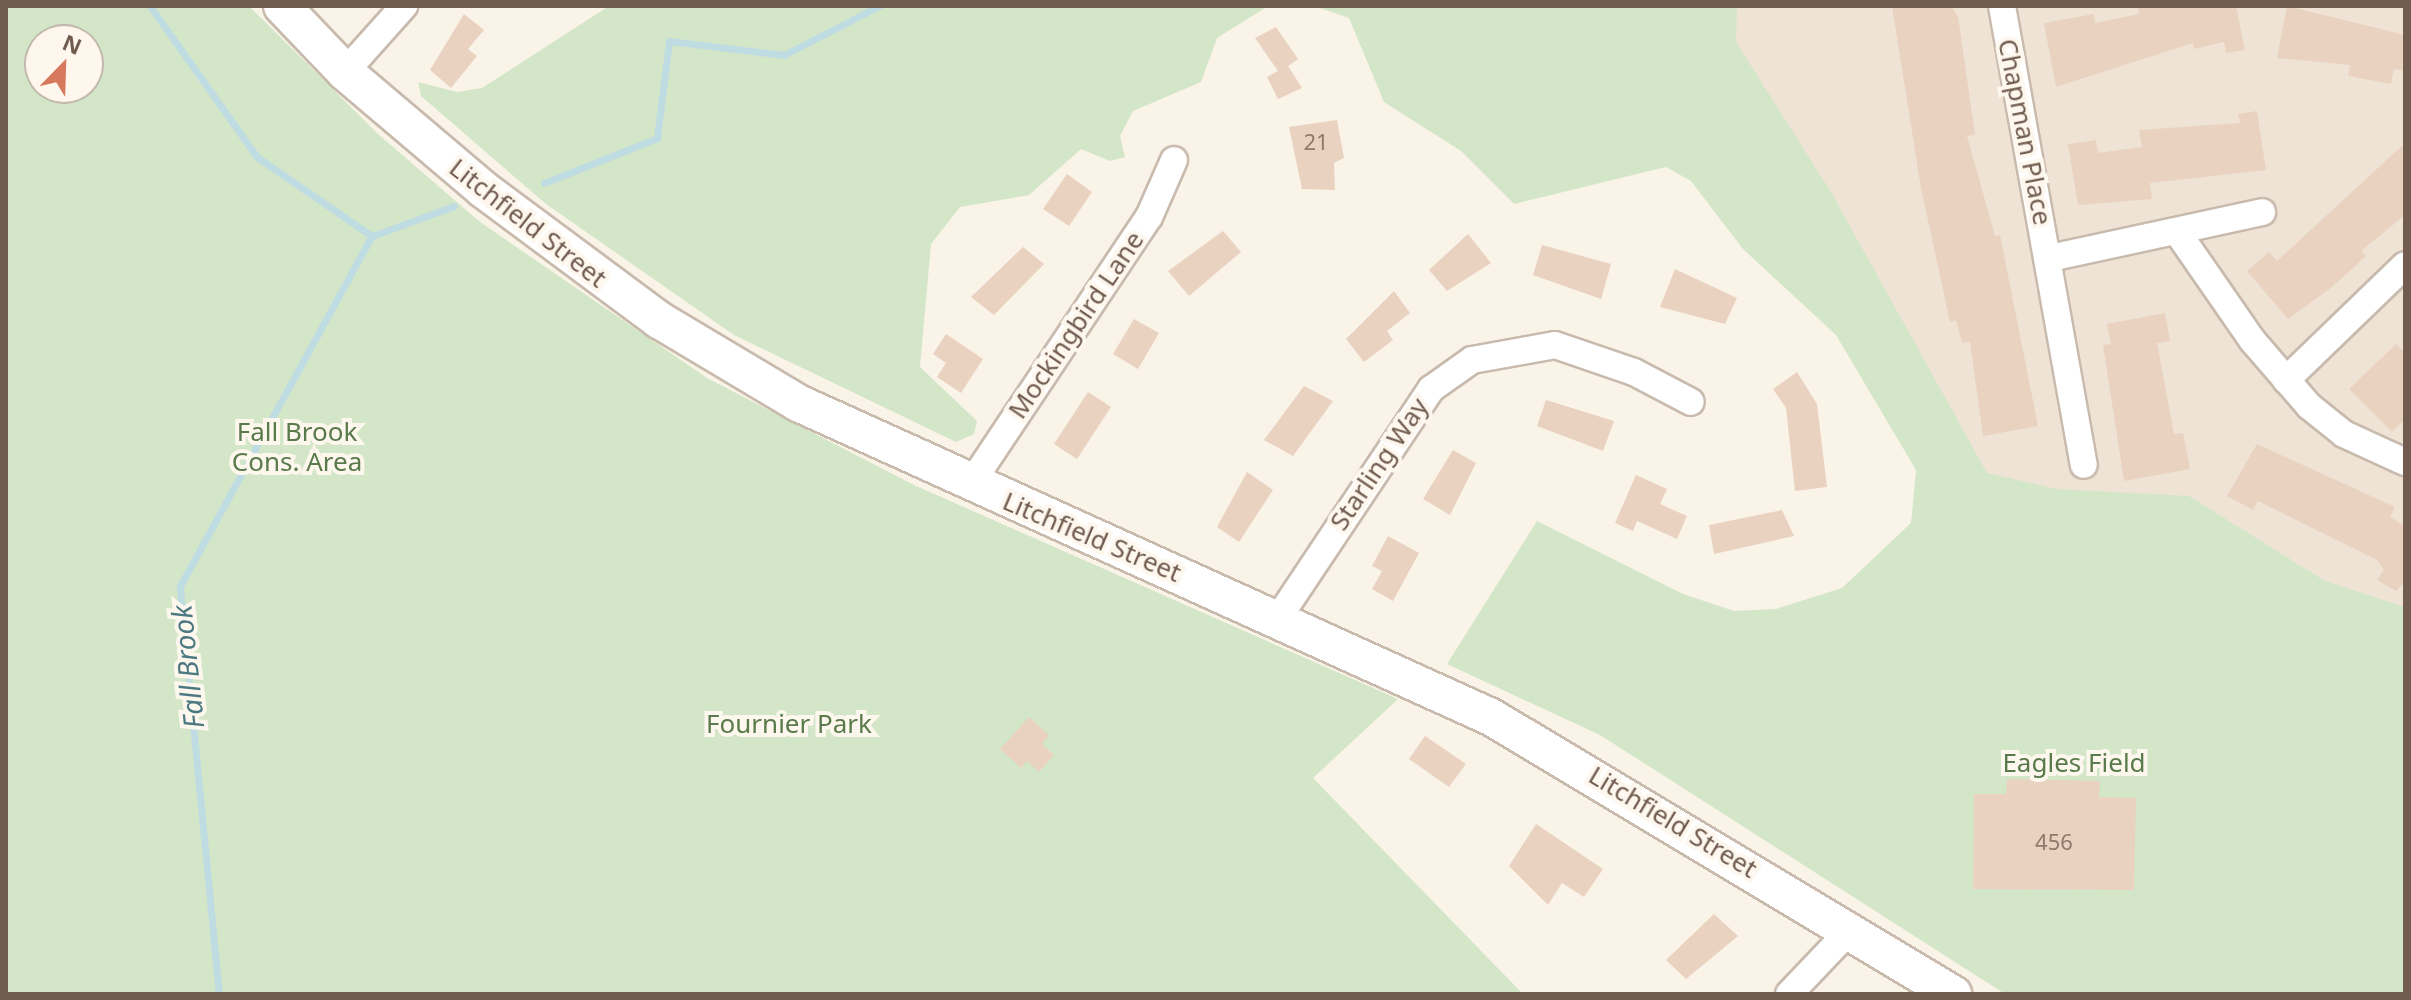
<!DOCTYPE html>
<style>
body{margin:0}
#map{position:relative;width:2411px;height:1000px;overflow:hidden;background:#faf3e8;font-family:"Noto Sans",sans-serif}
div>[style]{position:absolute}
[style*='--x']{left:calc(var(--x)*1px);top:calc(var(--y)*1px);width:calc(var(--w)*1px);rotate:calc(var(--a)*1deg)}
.residential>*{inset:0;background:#eee3d5}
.green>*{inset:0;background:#d4e6c8}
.stream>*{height:7px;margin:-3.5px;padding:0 3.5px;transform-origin:3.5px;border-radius:3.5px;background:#bfdce2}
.building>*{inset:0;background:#ead2c1}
.roads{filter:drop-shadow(2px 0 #c8baad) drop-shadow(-2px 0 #c8baad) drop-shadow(0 2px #c8baad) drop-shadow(0 -2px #c8baad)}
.minor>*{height:26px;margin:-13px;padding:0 13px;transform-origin:13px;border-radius:13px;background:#fff}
.secondary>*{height:36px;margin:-18px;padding:0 18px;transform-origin:18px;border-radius:18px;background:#fff}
span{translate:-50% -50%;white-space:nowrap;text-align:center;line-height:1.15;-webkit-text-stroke:8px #fdf7ee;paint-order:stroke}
.number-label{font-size:22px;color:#8f7a6c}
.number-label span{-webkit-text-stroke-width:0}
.street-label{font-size:26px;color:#715c4f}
.park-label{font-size:26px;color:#597b4c}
.water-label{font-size:28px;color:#4c7882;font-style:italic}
.frame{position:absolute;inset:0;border:8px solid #715c4f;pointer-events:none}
.north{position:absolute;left:24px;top:24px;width:80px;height:80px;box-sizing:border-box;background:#fdf7ee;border:2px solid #c5b9ae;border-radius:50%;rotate:23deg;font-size:22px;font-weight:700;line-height:32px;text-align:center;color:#715c4f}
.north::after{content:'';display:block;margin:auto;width:28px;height:36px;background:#d6795c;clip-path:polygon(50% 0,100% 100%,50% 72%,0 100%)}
</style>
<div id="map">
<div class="residential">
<div style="clip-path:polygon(1698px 6px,2405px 6px,2405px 640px,1977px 484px)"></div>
</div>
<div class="green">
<div style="clip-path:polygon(evenodd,6px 6px,249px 6px,378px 134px,480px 222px,707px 378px,914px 485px,1398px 699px,1313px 778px,1523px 994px,6px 994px,6px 6px,40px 40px,88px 40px,88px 88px,40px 88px,40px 40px)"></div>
<div style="clip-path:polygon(609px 6px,1291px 6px,1265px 8px,1217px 38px,1201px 82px,1133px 111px,1120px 136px,1125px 157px,1110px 161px,1081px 149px,1029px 195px,960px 207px,931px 244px,920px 367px,977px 421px,974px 434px,956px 442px,734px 335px,546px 204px,421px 96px,418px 82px,457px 92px,482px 88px)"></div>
<div style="clip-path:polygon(1314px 6px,1737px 6px,1736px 42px,1831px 192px,1987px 473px,2057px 489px,2189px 496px,2325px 581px,2405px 607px,2405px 994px,2005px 994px,1600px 735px,1447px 664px,1537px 521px,1683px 594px,1734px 611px,1776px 609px,1842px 588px,1911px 523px,1916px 470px,1836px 335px,1743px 249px,1691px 181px,1666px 167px,1514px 204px,1461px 151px,1384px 102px,1349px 18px)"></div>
</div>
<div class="stream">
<div style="--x:150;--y:6;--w:185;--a:54.7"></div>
<div style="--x:257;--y:157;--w:140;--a:34.5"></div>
<div style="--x:544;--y:183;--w:122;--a:-21.7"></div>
<div style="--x:657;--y:138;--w:98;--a:-82.9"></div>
<div style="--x:669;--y:41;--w:116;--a:6.9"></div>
<div style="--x:784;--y:55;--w:107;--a:-27.3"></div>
<div style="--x:219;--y:994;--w:410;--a:-95.5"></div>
<div style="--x:180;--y:586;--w:399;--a:-61.3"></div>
<div style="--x:372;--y:236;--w:87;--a:-20.1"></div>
</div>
<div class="building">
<div style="clip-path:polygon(1892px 6px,1951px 6px,1958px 16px,1975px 135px,1967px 136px,1995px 236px,2000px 235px,2038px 426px,1983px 436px,1970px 342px,1962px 343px,1956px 320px,1950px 322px,1921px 188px)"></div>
<div style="clip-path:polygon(2137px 6px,2236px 6px,2245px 50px,2226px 53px,2224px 42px,2194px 49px,2193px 43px,2056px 87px,2044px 23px,2094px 14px,2095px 23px,2139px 14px)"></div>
<div style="clip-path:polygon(2287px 6px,2405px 35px,2405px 71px,2394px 69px,2391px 84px,2348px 76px,2350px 65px,2277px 58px)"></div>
<div style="clip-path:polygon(464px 14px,484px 30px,468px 49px,477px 56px,451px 88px,430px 70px)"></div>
<div style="clip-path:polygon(1276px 27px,1298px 59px,1288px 66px,1302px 88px,1278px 99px,1267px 77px,1278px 71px,1255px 38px)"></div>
<div style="clip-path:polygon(2257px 111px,2266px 170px,2150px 183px,2152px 199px,2078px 205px,2068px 144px,2096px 140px,2098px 153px,2142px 147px,2139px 130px,2240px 123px,2238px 114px)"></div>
<div style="clip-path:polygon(1337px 120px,1344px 158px,1334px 163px,1335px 190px,1302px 189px,1289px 127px)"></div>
<div style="clip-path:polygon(2405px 143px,2405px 215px,2361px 251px,2366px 256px,2332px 287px,2288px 319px,2247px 271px,2269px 252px,2277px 261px)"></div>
<div style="clip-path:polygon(1067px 174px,1092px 192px,1069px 226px,1043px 209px)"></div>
<div style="clip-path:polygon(1223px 231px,1241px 252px,1189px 296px,1168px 271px)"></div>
<div style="clip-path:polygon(1468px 234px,1491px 263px,1447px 291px,1429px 270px)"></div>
<div style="clip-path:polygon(1542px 245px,1611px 264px,1601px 299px,1533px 275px)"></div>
<div style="clip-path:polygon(1023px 247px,1044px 264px,994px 315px,971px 297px)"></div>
<div style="clip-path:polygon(1675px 269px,1737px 298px,1725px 324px,1660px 307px)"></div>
<div style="clip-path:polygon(1394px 291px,1410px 313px,1387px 331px,1393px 340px,1364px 362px,1346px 339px)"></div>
<div style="clip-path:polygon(2165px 313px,2170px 341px,2157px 343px,2174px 434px,2183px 433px,2190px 469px,2124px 481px,2103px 345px,2111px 344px,2107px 324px)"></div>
<div style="clip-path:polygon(1134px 319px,1159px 333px,1138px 369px,1113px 354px)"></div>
<div style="clip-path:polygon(946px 334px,983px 359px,961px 393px,937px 377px,946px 363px,933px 354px)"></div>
<div style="clip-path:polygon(2396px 344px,2405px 353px,2405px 419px,2392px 432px,2349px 389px)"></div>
<div style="clip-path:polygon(1797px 372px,1817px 404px,1827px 487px,1795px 491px,1786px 408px,1773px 389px)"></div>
<div style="clip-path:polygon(1304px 386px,1333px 401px,1293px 456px,1264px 440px)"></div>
<div style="clip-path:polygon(1088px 392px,1111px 407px,1077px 459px,1054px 444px)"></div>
<div style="clip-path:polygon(1546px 400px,1614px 421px,1603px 451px,1537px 426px)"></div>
<div style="clip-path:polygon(2257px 444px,2395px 507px,2390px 517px,2405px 526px,2405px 582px,2396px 591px,2377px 580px,2384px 570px,2377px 560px,2258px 501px,2253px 510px,2227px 496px)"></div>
<div style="clip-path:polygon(1453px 450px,1476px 463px,1450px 515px,1423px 499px)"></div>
<div style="clip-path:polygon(1247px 472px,1273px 490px,1239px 542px,1217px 527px)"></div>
<div style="clip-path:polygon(1636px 475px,1667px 489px,1660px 504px,1687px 516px,1677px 539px,1637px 521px,1633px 531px,1615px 523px)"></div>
<div style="clip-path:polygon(1782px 510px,1794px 536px,1714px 554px,1709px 525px)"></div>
<div style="clip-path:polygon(1388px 536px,1419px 553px,1393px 601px,1372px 589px,1382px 571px,1372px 566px)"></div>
<div style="clip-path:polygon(1029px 717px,1049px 735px,1042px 744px,1054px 755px,1039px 772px,1027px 761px,1021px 768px,1000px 749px)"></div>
<div style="clip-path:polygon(1425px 736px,1466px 764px,1449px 787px,1409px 759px)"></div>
<div style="clip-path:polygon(2007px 779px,2100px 781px,2099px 797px,2136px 798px,2134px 890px,1973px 889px,1974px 794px,2006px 794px)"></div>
<div style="clip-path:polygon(1536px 824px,1603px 869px,1584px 897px,1562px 883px,1548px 905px,1509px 866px)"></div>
<div style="clip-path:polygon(1714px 914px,1738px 936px,1686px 979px,1666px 960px)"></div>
</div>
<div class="roads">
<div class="minor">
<div style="--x:2002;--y:6;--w:466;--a:79.9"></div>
<div style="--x:345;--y:72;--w:89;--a:-48.2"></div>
<div style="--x:2178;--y:233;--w:130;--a:55.3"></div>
<div style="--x:2252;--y:340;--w:87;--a:49.2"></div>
<div style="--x:2309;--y:406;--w:45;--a:38.7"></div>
<div style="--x:2344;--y:434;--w:67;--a:24.7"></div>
<div style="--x:2050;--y:258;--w:217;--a:-12.2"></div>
<div style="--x:2286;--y:380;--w:165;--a:-44"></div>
<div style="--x:970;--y:485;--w:322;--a:-56.3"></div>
<div style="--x:1149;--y:217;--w:62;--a:-66.3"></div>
<div style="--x:1279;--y:617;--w:274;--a:-56.3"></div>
<div style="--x:1431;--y:389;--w:50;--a:-35.3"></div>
<div style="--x:1472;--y:360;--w:84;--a:-10.2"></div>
<div style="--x:1555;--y:345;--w:83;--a:18.9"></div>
<div style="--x:1634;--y:372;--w:64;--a:27.8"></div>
<div style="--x:1789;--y:994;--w:90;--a:-46.4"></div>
</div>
<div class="secondary">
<div style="--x:282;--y:6;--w:91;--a:46.3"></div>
<div style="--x:345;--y:72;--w:182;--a:40.3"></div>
<div style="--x:484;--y:190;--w:218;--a:36.6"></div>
<div style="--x:659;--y:320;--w:162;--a:30.8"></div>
<div style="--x:798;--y:403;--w:761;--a:24.38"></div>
<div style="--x:1491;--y:717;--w:539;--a:30.95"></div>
</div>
</div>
<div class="number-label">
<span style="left:1316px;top:142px">21</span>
<span style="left:2054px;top:842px">456</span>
</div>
<div class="street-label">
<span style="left:2025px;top:132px;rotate:79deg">Chapman Place</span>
<span style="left:528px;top:223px;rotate:38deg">Litchfield Street</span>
<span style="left:1076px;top:325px;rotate:-56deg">Mockingbird Lane</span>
<span style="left:1379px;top:464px;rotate:-56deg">Starling Way</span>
<span style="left:1092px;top:537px;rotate:23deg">Litchfield Street</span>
<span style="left:1673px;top:822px;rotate:31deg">Litchfield Street</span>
</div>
<div class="park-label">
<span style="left:297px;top:447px">Fall Brook<br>Cons. Area</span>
<span style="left:789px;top:724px">Fournier Park</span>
<span style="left:2074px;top:763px">Eagles Field</span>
</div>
<div class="water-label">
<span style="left:187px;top:667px;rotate:-96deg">Fall Brook</span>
</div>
<div class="frame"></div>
<div class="north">N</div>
</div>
